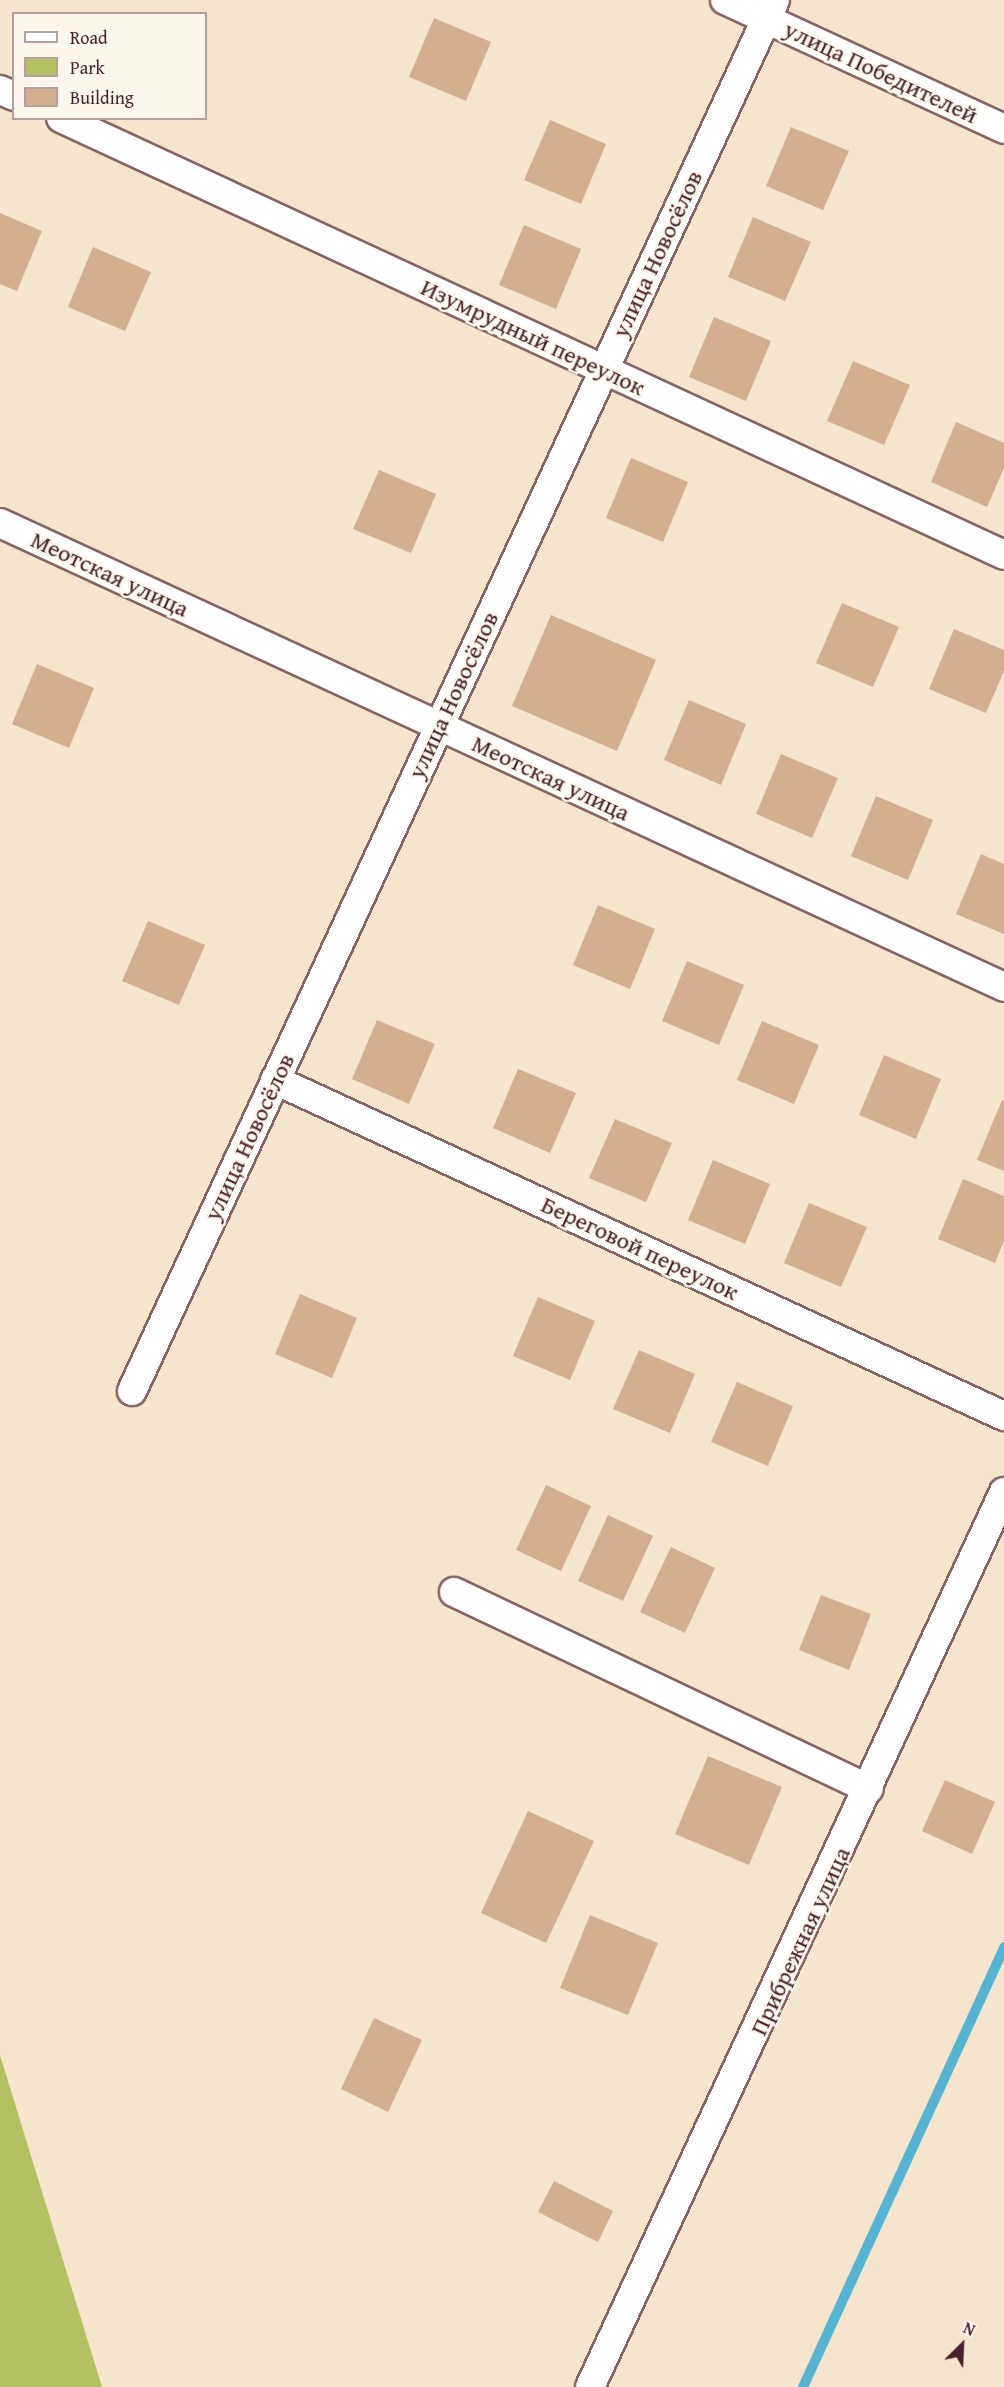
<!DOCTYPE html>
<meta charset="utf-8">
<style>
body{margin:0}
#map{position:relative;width:1004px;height:2387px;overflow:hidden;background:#f5e5cc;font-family:"Gentium Book Plus",serif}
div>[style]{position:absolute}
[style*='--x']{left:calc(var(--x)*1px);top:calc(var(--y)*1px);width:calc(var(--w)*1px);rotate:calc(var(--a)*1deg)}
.green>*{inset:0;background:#b3c163}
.stream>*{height:10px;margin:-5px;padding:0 5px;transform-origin:5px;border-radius:5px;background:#55b4d3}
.building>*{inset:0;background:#d3af8f}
.roads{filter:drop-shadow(2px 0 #866463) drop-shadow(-2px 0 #866463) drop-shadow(0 2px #866463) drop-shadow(0 -2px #866463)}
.minor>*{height:28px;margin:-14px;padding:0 14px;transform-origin:14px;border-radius:14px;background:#fff}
span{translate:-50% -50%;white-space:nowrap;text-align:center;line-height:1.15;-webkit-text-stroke:5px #fbf7ec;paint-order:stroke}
.street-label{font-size:24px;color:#4a1f2b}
.legend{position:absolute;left:12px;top:12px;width:195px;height:108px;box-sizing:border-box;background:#fbf7ec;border:2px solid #b4a19f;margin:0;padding:8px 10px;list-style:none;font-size:18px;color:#4a1f2b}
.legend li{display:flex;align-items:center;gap:12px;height:30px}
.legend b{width:30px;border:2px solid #b4a19f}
.north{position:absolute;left:932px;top:2315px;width:60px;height:60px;-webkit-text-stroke:4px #fbf7ec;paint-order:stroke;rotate:24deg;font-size:16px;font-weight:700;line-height:24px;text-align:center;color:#4a1f2b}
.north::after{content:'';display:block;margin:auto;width:21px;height:27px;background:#4a1f2b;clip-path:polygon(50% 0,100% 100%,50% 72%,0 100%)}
</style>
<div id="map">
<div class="green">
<div style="clip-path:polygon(0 2055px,102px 2387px,0 2387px)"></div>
</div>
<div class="stream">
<div style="--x:803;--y:2387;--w:484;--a:-65.4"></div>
</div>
<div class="building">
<div style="clip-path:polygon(434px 18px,491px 42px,466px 101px,409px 77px)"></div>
<div style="clip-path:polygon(550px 120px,606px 144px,581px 204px,524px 180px)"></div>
<div style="clip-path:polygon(791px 127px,849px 151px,823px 210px,766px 186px)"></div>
<div style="clip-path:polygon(0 213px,42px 231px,17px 291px,0 284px)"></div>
<div style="clip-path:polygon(753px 217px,811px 242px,785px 301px,728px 277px)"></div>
<div style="clip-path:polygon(524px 225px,581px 249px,556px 309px,499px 285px)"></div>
<div style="clip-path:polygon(93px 247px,151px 272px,125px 331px,68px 307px)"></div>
<div style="clip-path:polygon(714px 317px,771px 341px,746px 401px,689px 377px)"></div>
<div style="clip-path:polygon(853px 361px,910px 385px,884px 445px,827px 421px)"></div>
<div style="clip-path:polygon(956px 422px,1004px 443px,1004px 468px,987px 507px,931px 482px)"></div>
<div style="clip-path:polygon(631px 458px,688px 482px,663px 542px,606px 518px)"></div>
<div style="clip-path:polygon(379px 470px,436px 494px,411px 553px,353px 529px)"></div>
<div style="clip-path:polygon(842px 603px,899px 627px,873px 687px,816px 663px)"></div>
<div style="clip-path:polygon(551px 615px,656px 660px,617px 751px,512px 706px)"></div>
<div style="clip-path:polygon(954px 629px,1004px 650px,1004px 671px,986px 713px,929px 689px)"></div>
<div style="clip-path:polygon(37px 664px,94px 688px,69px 748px,12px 724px)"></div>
<div style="clip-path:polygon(689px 700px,746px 724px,721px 785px,664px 760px)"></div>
<div style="clip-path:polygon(781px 754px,838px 778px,812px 838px,756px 814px)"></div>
<div style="clip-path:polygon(876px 796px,933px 820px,908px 880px,851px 856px)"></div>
<div style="clip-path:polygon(981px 854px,1004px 864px,1004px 934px,956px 914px)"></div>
<div style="clip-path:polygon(598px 905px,655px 929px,630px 989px,573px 965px)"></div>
<div style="clip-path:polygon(148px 921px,205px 945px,179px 1005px,122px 981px)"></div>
<div style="clip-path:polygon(687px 961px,744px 985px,719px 1045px,662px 1021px)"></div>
<div style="clip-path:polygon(377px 1020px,435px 1044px,409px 1104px,352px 1079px)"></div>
<div style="clip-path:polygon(762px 1021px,819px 1045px,794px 1104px,737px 1080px)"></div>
<div style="clip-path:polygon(884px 1055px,941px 1079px,916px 1139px,859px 1115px)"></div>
<div style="clip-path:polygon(518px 1069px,576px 1093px,550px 1153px,493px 1128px)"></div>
<div style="clip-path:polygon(1002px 1100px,1004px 1101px,1004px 1171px,977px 1160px)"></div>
<div style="clip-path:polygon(615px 1119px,672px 1143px,646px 1202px,589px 1178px)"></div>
<div style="clip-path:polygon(713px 1160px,770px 1184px,745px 1244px,688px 1220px)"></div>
<div style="clip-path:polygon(963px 1179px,1004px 1196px,1004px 1241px,995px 1263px,938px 1239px)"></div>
<div style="clip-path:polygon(809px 1203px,867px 1227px,841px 1287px,784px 1263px)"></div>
<div style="clip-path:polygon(300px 1294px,357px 1318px,332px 1378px,275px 1354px)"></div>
<div style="clip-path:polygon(538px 1297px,595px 1321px,570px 1380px,513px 1356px)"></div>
<div style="clip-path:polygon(639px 1350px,695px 1374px,670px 1433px,613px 1409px)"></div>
<div style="clip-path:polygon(737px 1382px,793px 1406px,768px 1466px,711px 1442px)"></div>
<div style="clip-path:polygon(546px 1485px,591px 1506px,561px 1571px,516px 1550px)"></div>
<div style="clip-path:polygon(608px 1515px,653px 1536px,623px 1601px,578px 1581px)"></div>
<div style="clip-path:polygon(671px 1547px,715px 1568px,685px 1633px,640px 1612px)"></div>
<div style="clip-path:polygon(821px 1595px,871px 1614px,849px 1670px,799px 1650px)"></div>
<div style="clip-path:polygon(708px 1756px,782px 1787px,749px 1865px,675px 1834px)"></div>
<div style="clip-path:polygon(945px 1780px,995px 1802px,972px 1854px,922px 1831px)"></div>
<div style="clip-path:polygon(528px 1811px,594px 1841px,546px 1943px,481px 1913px)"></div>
<div style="clip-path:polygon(590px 1915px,658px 1943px,628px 2015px,560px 1988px)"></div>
<div style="clip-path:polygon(374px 2018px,422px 2040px,388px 2112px,341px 2089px)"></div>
<div style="clip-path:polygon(554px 2181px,613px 2211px,598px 2242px,538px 2212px)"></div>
</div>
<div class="roads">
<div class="minor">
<div style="--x:725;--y:0;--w:307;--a:24.8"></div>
<div style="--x:0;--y:90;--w:15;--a:23"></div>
<div style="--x:61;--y:118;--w:1039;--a:24.86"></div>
<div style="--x:0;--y:523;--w:1106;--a:24.8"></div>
<div style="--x:275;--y:1080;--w:803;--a:24.75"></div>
<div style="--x:132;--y:1391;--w:1532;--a:-65.19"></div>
<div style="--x:454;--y:1592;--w:459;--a:25.4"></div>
<div style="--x:590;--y:2387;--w:986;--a:-65.18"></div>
</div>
</div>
<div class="street-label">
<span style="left:881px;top:72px;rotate:25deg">улица Победителей</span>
<span style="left:657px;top:254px;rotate:-65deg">улица Новосёлов</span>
<span style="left:533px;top:337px;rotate:25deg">Изумрудный переулок</span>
<span style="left:110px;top:574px;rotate:25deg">Меотская улица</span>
<span style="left:453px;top:695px;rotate:-65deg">улица Новосёлов</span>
<span style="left:551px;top:778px;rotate:25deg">Меотская улица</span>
<span style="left:249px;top:1137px;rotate:-65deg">улица Новосёлов</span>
<span style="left:640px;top:1248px;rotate:25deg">Береговой переулок</span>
<span style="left:800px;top:1941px;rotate:-65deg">Прибрежная улица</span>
</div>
<ul class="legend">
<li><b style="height:8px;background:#fff"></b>Road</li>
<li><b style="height:16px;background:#b3c163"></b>Park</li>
<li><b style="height:16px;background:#d3af8f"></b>Building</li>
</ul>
<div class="north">N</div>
</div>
